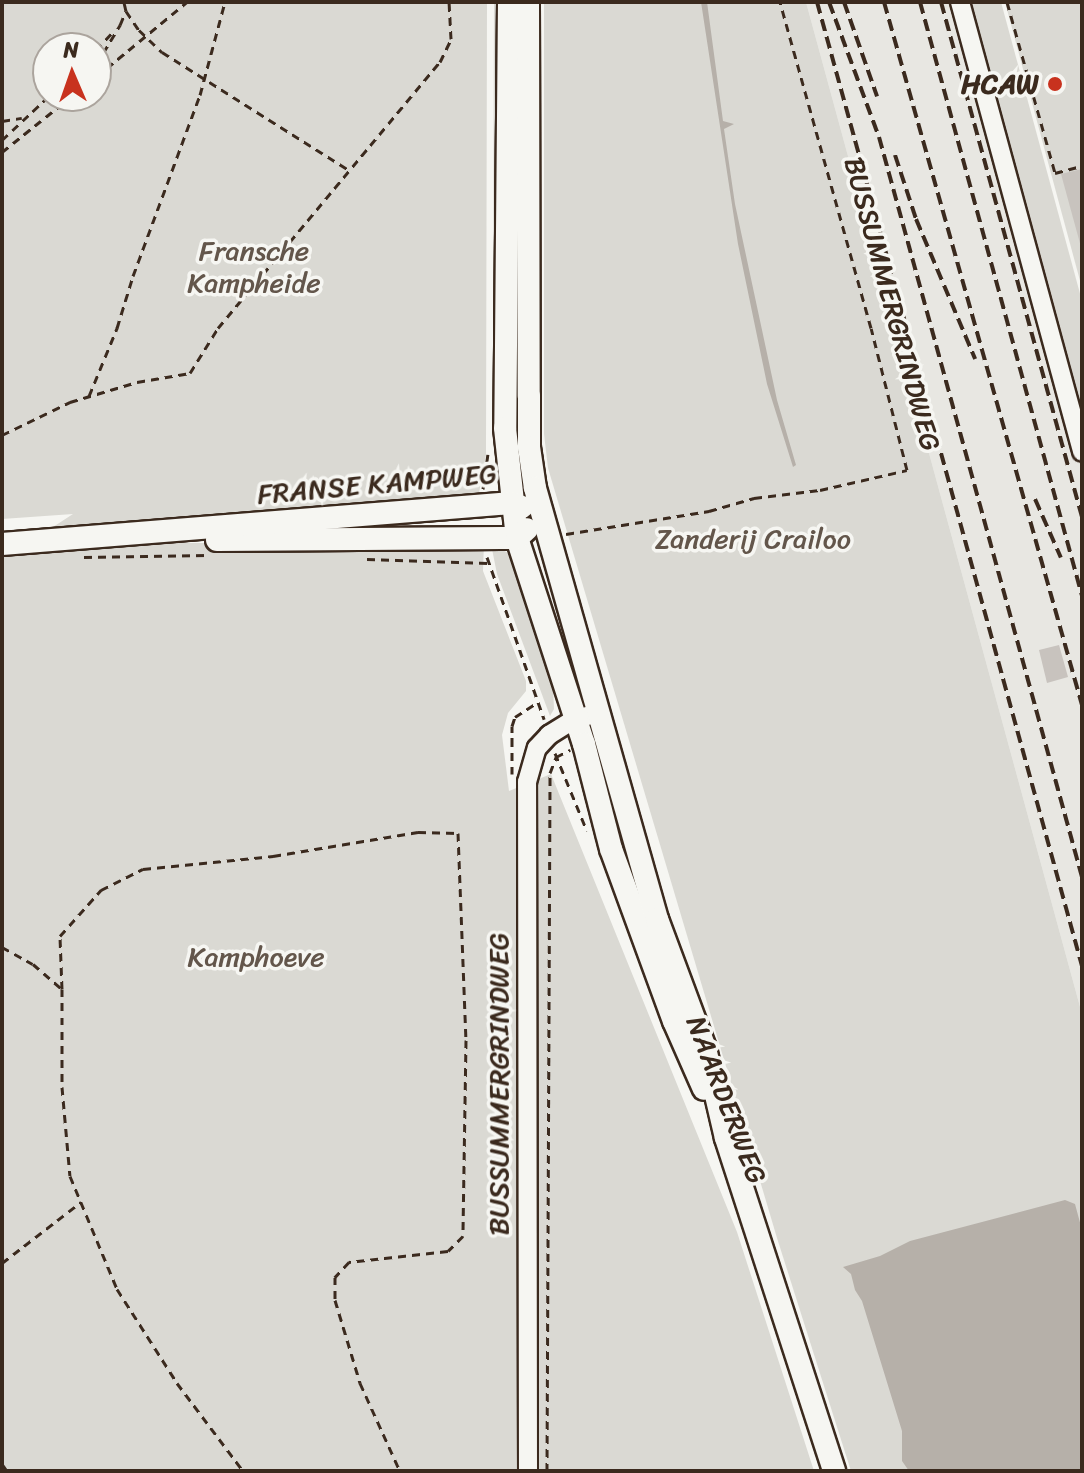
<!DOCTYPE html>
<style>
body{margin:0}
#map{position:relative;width:1084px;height:1473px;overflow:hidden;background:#f6f6f2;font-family:Sriracha,sans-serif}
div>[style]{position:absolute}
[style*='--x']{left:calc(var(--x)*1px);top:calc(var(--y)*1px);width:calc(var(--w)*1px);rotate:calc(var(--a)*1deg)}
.built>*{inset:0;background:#e8e7e2}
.green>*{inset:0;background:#dad9d3}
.water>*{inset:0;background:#b6b0a9}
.building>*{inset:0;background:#c8c3be}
.path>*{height:3px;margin-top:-1.5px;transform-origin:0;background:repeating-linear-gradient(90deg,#3b2a1e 0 8px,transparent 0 14px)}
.roads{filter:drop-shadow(2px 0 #3b2a1e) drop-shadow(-2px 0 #3b2a1e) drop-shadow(0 2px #3b2a1e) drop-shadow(0 -2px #3b2a1e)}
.minor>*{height:18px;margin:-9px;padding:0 9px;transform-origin:9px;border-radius:9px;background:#f6f6f2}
.major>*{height:22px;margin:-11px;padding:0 11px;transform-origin:11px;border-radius:11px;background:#f6f6f2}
.rail>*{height:4px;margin-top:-2px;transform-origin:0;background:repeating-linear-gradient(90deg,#3b2a1e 0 12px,transparent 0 18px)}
.dots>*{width:22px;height:22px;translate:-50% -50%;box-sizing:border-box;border:4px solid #f6f6f2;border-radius:50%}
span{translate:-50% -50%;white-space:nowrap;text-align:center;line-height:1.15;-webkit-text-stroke:7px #f6f6f2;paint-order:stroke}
.poi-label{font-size:28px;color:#3b2a1e;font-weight:700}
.right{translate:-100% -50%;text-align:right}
.park-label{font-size:28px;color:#63564b}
.street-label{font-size:28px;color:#3b2a1e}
.frame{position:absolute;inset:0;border:4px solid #3b2a1e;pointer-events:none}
.north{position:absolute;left:32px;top:32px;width:80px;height:80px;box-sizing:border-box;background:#f6f6f2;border:2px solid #aba49d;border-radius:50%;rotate:358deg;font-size:22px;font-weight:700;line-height:32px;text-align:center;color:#3b2a1e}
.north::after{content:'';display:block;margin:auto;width:28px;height:36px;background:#c8321e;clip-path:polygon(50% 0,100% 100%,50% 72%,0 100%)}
</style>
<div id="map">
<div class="built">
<div style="clip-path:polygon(806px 2px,968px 2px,1082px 429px,1082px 1014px)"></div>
</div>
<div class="green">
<div style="clip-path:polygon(evenodd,2px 2px,487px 2px,486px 455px,479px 493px,447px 501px,303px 512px,53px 527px,73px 514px,2px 519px,2px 2px,48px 48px,96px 48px,96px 96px,48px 96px,48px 48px)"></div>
<div style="clip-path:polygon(494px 2px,501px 2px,501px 229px,493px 317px)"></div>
<div style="clip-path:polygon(544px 2px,806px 2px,1082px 1014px,1082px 1471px,851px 1471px,777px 1238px,548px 468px,544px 434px)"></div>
<div style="clip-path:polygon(968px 2px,1001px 2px,1082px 301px,1082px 429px)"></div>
<div style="clip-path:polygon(1005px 2px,1082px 2px,1082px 288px,1049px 166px)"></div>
<div style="clip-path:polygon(128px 543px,484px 543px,483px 571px,526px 681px,526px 691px,508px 713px,502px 735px,509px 791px,551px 774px,737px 1232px,814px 1471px,2px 1471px,2px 552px)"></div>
<div style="clip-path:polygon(491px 544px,512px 555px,553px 687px,554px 709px,550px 716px,497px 574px)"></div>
</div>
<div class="water">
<div style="clip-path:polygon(701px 2px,707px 2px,723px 121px,734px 124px,724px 129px,735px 204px,777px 400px,796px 465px,793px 467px,767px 384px,738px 244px)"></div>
<div style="clip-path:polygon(1065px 1200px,1075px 1204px,1082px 1230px,1082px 1471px,909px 1471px,902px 1461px,902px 1431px,862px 1301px,855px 1290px,851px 1274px,843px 1267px,880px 1256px,910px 1241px)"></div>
</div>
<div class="building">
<div style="clip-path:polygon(1082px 169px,1082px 247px,1081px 247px,1061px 174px)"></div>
<div style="clip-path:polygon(1059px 645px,1068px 677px,1047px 683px,1039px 650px)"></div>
</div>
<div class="path">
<div style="--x:1007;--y:2;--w:178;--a:74.3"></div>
<div style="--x:1055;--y:173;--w:28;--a:-15"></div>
<div style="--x:126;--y:11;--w:23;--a:56"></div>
<div style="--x:139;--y:30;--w:32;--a:44"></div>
<div style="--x:162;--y:52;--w:221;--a:32.3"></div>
<div style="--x:96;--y:50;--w:25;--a:-47"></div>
<div style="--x:96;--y:65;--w:47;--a:-59"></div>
<div style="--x:120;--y:25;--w:15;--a:-67"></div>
<div style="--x:126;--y:11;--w:9;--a:-103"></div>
<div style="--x:96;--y:77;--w:118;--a:-39.5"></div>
<div style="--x:2;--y:121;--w:20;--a:-9"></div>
<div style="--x:2;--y:140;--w:64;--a:-43.1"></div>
<div style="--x:2;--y:152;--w:90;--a:-38.7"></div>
<div style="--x:89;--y:396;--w:74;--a:-67.6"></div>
<div style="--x:117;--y:328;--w:54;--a:-72.9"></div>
<div style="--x:133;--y:276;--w:193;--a:-69.7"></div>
<div style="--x:200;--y:95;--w:96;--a:-75"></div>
<div style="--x:2;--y:435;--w:76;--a:-25.9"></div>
<div style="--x:70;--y:402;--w:70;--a:-16.6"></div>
<div style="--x:137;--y:382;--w:54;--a:-9.6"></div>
<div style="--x:190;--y:373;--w:53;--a:-58.1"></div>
<div style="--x:218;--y:328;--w:346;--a:-50.2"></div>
<div style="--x:440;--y:62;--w:25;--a:-64"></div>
<div style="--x:451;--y:39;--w:37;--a:-93"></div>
<div style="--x:483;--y:489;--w:35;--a:-82"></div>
<div style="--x:566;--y:534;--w:145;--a:-9.1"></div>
<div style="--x:709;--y:511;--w:47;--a:-16.1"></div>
<div style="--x:754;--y:498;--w:66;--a:-6.9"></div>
<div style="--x:820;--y:490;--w:89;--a:-12.9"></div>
<div style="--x:907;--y:470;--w:146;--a:-104.2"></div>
<div style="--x:871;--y:328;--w:338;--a:-105.6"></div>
<div style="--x:84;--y:557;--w:124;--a:-0.9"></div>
<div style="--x:487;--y:557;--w:172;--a:70.6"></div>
<div style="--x:367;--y:559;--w:121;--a:1.9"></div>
<div style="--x:555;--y:753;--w:84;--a:67.7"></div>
<div style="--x:512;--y:774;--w:48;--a:-90"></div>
<div style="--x:512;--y:726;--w:9;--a:-72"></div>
<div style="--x:515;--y:717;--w:27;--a:-33"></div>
<div style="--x:2;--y:947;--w:35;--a:29"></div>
<div style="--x:33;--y:964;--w:38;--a:41"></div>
<div style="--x:62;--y:989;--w:98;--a:90"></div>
<div style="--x:62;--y:1087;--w:89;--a:84.9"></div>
<div style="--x:70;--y:1176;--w:122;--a:67.4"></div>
<div style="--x:117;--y:1289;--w:112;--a:57.4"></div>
<div style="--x:177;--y:1383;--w:110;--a:53.1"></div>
<div style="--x:62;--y:989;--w:53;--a:-92.2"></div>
<div style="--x:60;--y:936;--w:62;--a:-48.3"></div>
<div style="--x:101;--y:890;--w:47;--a:-26.6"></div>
<div style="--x:143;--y:869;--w:131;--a:-5.7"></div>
<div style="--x:273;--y:856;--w:147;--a:-9.4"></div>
<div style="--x:418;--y:832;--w:40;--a:1.4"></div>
<div style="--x:458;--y:833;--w:207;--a:87.8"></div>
<div style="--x:466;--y:1040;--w:196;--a:90.9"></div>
<div style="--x:463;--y:1236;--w:21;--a:135"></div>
<div style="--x:448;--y:1251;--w:100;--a:173.7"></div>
<div style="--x:349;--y:1262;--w:21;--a:133"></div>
<div style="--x:335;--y:1277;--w:23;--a:90"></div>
<div style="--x:335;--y:1300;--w:87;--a:73.2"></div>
<div style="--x:360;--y:1383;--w:97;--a:65.6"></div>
<div style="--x:2;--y:1263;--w:100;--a:-37.7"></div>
<div style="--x:2;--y:1464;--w:9;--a:54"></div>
<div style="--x:547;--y:1471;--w:698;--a:-89.75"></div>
<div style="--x:550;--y:773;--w:17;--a:-69"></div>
<div style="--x:556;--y:757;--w:16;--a:-27"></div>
</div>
<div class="roads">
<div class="minor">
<div style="--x:960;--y:2;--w:466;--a:74.8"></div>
<div style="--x:528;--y:1471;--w:689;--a:-90.08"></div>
<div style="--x:527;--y:782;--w:35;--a:-74"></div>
<div style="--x:537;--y:748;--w:18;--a:-47"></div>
<div style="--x:549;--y:735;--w:31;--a:-32"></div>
<div style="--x:575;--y:719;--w:25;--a:-14"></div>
</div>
<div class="major">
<div style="--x:509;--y:2;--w:426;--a:90.5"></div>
<div style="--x:505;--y:428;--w:111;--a:83.8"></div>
<div style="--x:517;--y:538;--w:217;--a:72"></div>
<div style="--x:584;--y:744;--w:108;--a:75.6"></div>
<div style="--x:611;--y:849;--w:183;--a:69.9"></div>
<div style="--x:674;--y:1021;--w:74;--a:66.2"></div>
<div style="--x:528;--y:2;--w:394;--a:89.9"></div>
<div style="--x:529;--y:396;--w:51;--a:90"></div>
<div style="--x:529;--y:447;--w:41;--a:81.7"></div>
<div style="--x:535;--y:488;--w:448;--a:74.2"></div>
<div style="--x:657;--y:919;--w:138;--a:69.6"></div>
<div style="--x:705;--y:1048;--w:92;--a:76.9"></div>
<div style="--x:726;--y:1138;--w:350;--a:72"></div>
<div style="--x:217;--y:540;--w:300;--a:-0.4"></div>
<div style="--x:517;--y:538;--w:13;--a:-42"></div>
<div style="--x:2;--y:544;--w:511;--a:-4.61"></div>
<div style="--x:511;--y:503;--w:12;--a:20"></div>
</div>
</div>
<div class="rail">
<div style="--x:817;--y:2;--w:1000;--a:74.63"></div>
<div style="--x:829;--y:2;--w:144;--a:69.7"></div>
<div style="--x:879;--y:137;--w:767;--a:74.66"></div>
<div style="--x:844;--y:2;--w:100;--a:70.7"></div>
<div style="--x:884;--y:2;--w:730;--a:74.27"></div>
<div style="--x:920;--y:2;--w:616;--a:74.74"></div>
<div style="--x:941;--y:2;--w:534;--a:74.69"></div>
<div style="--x:895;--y:155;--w:67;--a:71.8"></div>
<div style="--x:916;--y:219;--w:152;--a:67.1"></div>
<div style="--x:1035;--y:499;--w:64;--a:66.2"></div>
</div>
<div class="dots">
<div style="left:1055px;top:84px;background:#c8321e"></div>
</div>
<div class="poi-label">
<span class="right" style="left:1039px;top:84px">HCAW</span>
</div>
<div class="park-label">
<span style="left:254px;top:267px">Fransche<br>Kampheide</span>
<span style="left:753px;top:539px">Zanderij Crailoo</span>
<span style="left:256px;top:957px">Kamphoeve</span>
</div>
<div class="street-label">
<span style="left:892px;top:304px;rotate:75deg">BUSSUMMERGRINDWEG</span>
<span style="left:377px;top:484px;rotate:-5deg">FRANSE KAMPWEG</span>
<span style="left:499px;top:1084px;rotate:-90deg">BUSSUMMERGRINDWEG</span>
<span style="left:726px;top:1100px;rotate:69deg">NAARDERWEG</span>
</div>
<div class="frame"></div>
<div class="north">N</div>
</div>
